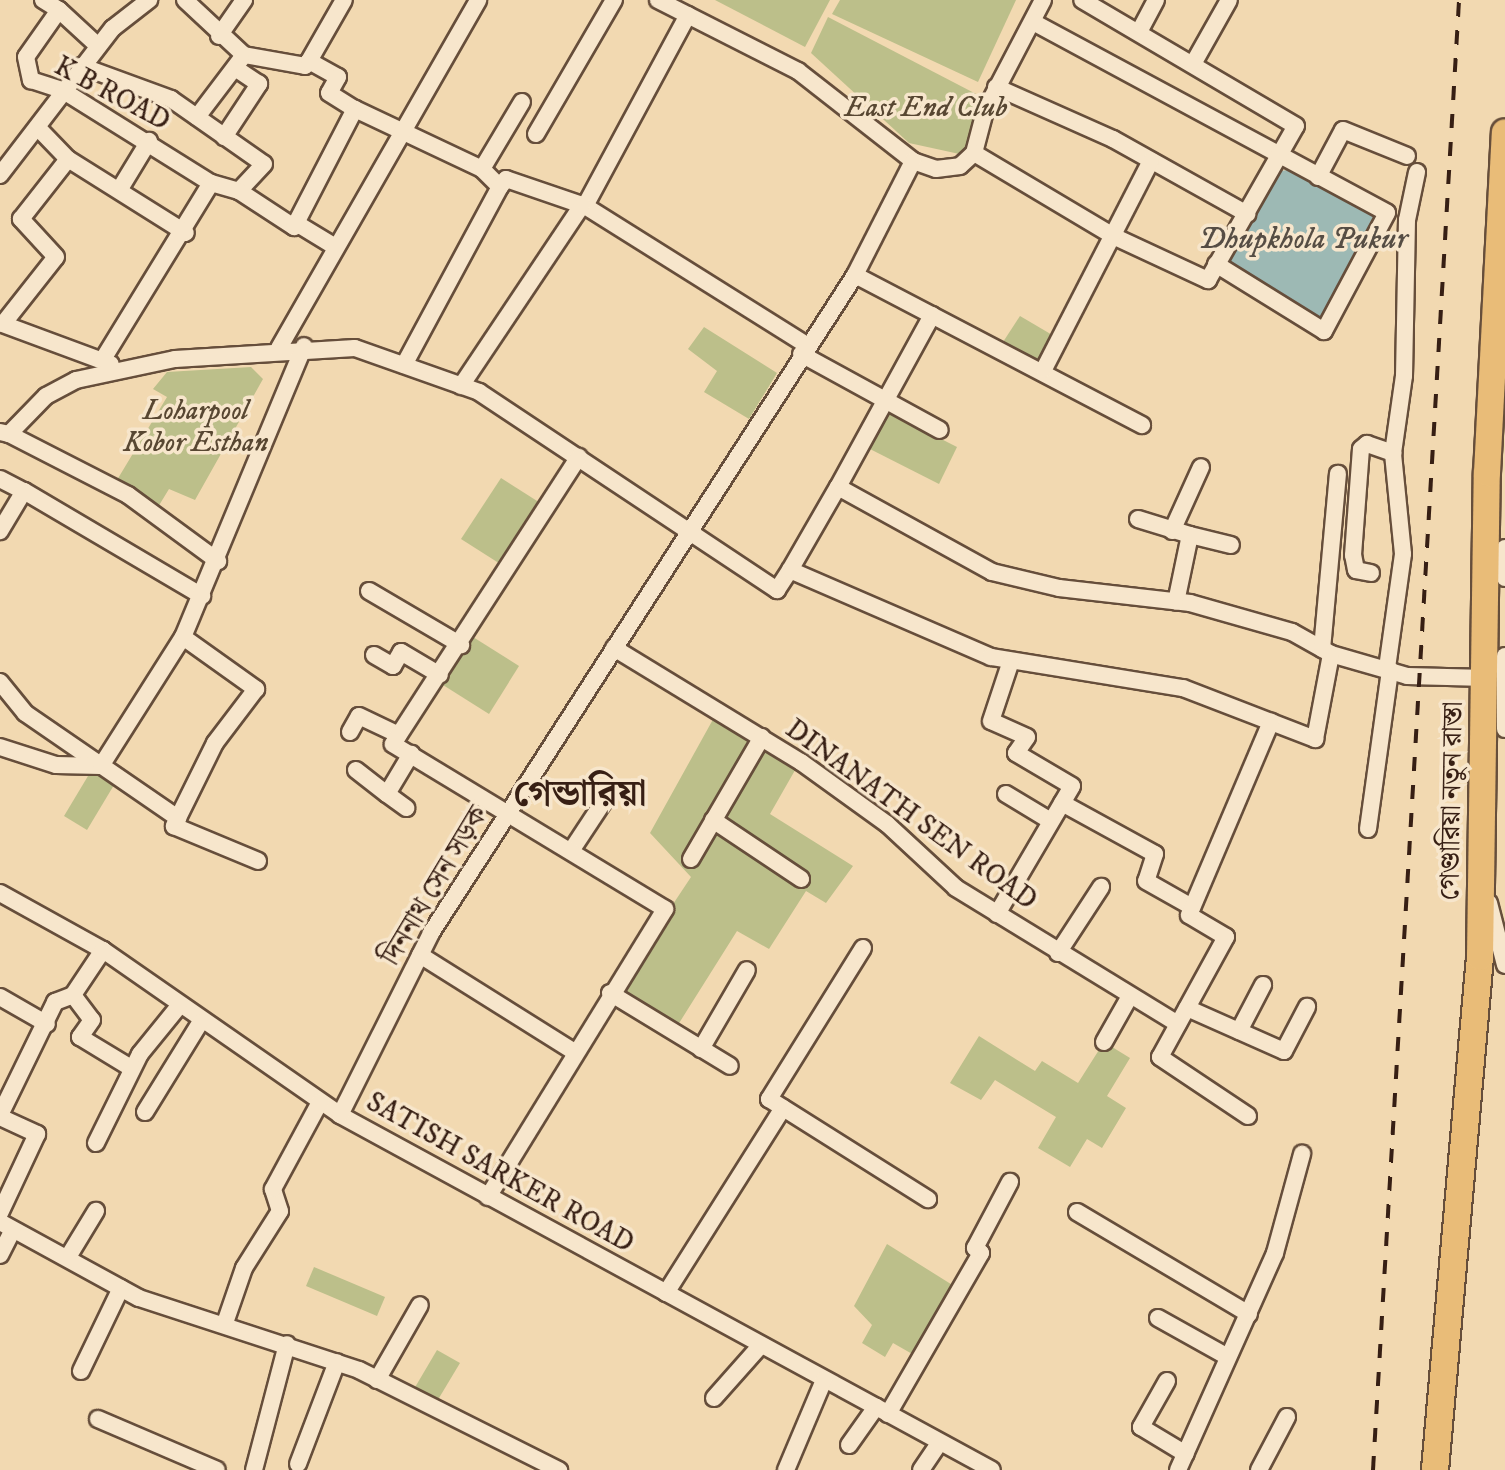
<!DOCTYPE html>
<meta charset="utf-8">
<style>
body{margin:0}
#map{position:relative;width:1505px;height:1470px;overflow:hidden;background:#f2d9b1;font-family:"IM FELL DW Pica","Noto Serif Bengali",serif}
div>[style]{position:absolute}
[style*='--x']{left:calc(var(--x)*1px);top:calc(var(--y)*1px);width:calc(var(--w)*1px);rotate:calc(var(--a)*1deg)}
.green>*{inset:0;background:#bcbf8a}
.water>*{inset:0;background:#9db9b4}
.roads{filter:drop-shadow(2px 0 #664e3b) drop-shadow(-2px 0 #664e3b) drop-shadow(0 2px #664e3b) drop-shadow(0 -2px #664e3b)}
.street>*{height:16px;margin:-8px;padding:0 8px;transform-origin:8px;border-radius:8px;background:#f7e6cc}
.primary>*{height:26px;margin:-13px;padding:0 13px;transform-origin:13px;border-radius:13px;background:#e9bc78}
.rail>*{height:4px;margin-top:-2px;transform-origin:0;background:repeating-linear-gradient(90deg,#371f14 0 14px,transparent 0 28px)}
span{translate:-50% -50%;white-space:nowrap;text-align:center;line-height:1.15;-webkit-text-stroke:7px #f7e6cc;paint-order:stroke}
.street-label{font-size:28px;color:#371f14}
.park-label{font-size:28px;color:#584732;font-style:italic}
.water-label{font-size:30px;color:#564d44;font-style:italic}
.district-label{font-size:36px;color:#371f14;font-weight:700}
</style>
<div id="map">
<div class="green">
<div style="clip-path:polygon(715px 0,830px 0,805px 47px)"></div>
<div style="clip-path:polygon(840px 0,1016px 0,978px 82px,832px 14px)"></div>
<div style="clip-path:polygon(828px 17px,980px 96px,964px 155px,909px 143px,811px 53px)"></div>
<div style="clip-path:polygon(1020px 316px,1054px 336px,1038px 361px,1003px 342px)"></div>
<div style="clip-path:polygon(704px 327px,777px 373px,749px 419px,704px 392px,717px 371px,688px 349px)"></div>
<div style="clip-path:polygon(251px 367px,263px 379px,195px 500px,169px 489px,158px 507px,117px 480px,167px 397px,153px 389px,167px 372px)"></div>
<div style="clip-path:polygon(884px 410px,957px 447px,939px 484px,866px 447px)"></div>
<div style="clip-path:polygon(501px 478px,545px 506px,505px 567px,461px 539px)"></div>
<div style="clip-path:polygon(473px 637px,519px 666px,489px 714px,443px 685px)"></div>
<div style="clip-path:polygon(716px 714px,798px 765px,770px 814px,853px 866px,826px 903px,806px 891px,769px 949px,737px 931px,676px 1028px,616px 990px,691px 877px,650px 833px)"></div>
<div style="clip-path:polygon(91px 771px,114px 785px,87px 830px,64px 816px)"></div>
<div style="clip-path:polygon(979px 1036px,1035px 1071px,1042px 1061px,1078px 1083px,1104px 1042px,1130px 1058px,1107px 1096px,1126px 1108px,1102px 1148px,1087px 1139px,1070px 1167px,1038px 1148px,1056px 1117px,995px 1080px,981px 1100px,950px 1083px)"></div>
<div style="clip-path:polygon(887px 1244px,954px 1286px,914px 1355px,893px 1343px,885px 1357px,862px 1343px,872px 1325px,854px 1306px)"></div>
<div style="clip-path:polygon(314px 1267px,385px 1297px,377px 1316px,306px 1286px)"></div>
<div style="clip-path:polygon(437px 1350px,460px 1363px,436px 1403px,414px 1389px)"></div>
</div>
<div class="water">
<div style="clip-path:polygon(1294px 169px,1382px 216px,1322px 323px,1222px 263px,1274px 172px)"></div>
</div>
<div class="roads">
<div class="street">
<div style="--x:43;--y:0;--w:19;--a:32"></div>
<div style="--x:59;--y:10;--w:57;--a:125.1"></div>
<div style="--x:26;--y:57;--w:24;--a:78"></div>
<div style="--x:31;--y:80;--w:33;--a:18"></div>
<div style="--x:62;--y:90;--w:176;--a:32"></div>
<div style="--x:185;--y:0;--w:81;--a:43"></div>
<div style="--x:244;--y:55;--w:62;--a:10.2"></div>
<div style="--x:305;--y:66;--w:6;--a:-51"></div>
<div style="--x:309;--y:61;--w:33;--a:29"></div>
<div style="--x:338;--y:77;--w:18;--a:119"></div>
<div style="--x:329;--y:93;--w:31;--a:32"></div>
<div style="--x:355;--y:109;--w:140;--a:25.3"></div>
<div style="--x:482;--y:169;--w:25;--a:45"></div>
<div style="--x:500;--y:187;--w:10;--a:-53"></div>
<div style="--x:506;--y:179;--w:83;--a:18.9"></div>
<div style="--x:585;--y:206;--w:262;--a:32.1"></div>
<div style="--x:658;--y:0;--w:157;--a:26.9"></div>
<div style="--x:798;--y:71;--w:146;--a:38"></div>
<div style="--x:913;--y:161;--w:24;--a:19"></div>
<div style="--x:936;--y:169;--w:24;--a:-7"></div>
<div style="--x:960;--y:166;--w:19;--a:-43"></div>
<div style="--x:974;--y:153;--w:43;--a:-75.3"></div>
<div style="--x:985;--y:111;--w:125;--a:-62.4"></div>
<div style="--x:59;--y:10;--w:53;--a:42.7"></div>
<div style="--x:1033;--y:22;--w:402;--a:28.3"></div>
<div style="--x:1387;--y:213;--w:134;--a:118.1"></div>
<div style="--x:1324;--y:331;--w:127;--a:-148.2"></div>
<div style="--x:1139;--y:32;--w:36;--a:-62"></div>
<div style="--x:219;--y:36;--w:44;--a:-55.2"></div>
<div style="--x:309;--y:61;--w:70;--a:-60.2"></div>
<div style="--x:1193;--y:64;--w:73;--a:-60.6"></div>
<div style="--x:81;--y:66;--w:96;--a:20.1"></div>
<div style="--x:171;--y:99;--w:113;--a:35"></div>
<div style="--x:264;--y:164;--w:37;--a:133"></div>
<div style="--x:239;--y:191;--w:29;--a:-164"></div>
<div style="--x:211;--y:183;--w:206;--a:121.5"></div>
<div style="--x:996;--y:87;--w:128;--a:24"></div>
<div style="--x:1113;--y:139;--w:154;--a:29.2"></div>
<div style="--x:197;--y:117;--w:73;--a:-52.8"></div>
<div style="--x:39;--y:129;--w:42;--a:46"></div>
<div style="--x:68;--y:159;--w:139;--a:32.1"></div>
<div style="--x:536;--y:134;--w:155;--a:-59.8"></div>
<div style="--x:224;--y:137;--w:64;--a:-56.6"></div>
<div style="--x:259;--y:84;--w:29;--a:-146"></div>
<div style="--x:974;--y:153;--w:162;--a:30.8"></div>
<div style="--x:1113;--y:236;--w:105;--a:24.9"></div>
<div style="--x:1208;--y:280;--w:177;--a:-60.3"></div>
<div style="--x:1296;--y:126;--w:248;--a:-149.5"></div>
<div style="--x:482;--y:169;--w:78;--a:-59.2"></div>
<div style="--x:0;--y:175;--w:185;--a:-52.5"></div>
<div style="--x:113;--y:28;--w:46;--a:-37.9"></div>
<div style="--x:1318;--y:177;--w:53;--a:-62"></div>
<div style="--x:1343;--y:130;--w:69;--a:22.1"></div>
<div style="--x:121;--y:187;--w:54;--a:-58.7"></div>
<div style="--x:239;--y:191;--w:66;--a:33.2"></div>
<div style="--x:294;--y:227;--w:133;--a:-62.7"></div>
<div style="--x:585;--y:206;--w:217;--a:-61.7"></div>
<div style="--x:296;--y:223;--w:44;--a:31.2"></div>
<div style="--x:855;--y:275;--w:324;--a:27.6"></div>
<div style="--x:0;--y:323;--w:118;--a:20.3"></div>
<div style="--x:3;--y:324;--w:85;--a:-51.7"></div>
<div style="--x:56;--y:257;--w:52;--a:-132.6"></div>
<div style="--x:21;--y:219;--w:76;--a:-51.9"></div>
<div style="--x:279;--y:348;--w:401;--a:-60.2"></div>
<div style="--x:801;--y:354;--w:158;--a:28.7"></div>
<div style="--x:404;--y:365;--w:202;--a:-61.7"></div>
<div style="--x:1044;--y:369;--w:234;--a:-62.8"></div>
<div style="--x:461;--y:386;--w:218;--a:-56.2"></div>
<div style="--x:0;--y:432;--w:9;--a:13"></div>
<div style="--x:9;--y:434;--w:53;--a:-45.8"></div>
<div style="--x:46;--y:396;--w:34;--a:-28"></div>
<div style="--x:76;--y:380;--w:101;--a:-12"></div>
<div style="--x:175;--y:359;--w:180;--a:-3.5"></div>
<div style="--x:355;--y:348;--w:132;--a:19.5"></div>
<div style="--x:479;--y:392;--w:358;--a:33.6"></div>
<div style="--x:777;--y:590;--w:24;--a:-57"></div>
<div style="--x:790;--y:570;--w:219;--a:23.4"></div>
<div style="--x:991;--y:657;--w:194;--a:9.2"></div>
<div style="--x:1183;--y:688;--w:142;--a:21.1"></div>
<div style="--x:1315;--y:739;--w:86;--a:-79.3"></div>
<div style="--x:1331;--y:654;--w:79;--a:16.1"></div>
<div style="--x:1407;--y:676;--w:80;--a:1.4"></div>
<div style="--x:9;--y:434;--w:134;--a:27.1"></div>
<div style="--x:128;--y:495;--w:112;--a:36.3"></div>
<div style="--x:0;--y:479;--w:27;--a:27"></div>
<div style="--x:24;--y:491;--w:47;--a:121"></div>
<div style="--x:838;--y:487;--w:196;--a:-61.3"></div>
<div style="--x:24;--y:491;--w:207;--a:30.5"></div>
<div style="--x:1138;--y:519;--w:54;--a:17.1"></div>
<div style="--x:1190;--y:535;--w:68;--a:101.8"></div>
<div style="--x:1172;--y:531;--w:70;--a:-65.6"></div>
<div style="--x:1190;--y:535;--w:42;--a:13.7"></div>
<div style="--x:1505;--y:548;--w:30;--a:90"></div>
<div style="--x:790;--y:570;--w:96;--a:-60"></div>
<div style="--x:838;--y:487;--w:176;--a:28.9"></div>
<div style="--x:992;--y:572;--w:69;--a:13.4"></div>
<div style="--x:1059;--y:588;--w:132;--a:6.5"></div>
<div style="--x:1190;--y:603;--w:106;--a:15.9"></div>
<div style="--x:1292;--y:632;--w:45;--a:29.4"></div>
<div style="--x:1371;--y:573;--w:15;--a:-169"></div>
<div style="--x:1356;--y:570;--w:15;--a:-101"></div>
<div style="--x:1353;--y:555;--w:106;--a:-85.7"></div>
<div style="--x:1361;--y:449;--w:8;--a:-40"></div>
<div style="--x:1367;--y:444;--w:28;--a:19"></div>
<div style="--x:369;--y:591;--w:107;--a:30.4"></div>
<div style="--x:183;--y:637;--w:90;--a:35.5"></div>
<div style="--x:256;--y:689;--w:68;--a:127.2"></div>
<div style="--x:215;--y:743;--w:93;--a:116.3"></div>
<div style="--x:174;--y:826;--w:91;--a:22.6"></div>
<div style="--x:614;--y:648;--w:219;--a:31.4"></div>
<div style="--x:801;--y:762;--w:106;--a:35.8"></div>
<div style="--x:887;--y:824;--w:94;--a:42.8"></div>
<div style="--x:956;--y:888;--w:260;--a:31.5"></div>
<div style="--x:1322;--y:649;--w:176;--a:-84.8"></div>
<div style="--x:374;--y:655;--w:22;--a:30"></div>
<div style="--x:393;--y:666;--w:16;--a:-60"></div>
<div style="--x:401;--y:652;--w:45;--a:30.5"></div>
<div style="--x:1505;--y:656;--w:73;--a:90"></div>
<div style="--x:1387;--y:668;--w:115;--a:-82"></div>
<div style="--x:1403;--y:554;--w:101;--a:-95.7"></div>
<div style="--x:1393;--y:453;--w:78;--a:-81.9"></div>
<div style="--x:1404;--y:376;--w:156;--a:-88.9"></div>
<div style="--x:1407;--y:220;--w:49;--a:-78.2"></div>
<div style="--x:0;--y:682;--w:40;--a:51"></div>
<div style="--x:25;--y:713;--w:186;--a:34.5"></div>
<div style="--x:350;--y:732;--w:18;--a:-61"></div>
<div style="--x:359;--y:716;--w:44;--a:25.4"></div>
<div style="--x:0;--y:747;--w:59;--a:17.8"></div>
<div style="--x:56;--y:765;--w:45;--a:1.3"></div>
<div style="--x:101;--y:766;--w:153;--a:-57.6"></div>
<div style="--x:183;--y:637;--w:315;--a:-67.4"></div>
<div style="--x:356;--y:770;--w:39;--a:38"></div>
<div style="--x:387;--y:794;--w:47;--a:-59"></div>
<div style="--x:387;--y:794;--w:24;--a:36"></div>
<div style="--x:1006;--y:794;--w:52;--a:31"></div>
<div style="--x:1062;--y:803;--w:106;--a:28.7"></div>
<div style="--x:1155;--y:854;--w:28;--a:108"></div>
<div style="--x:1146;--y:881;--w:53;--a:29.5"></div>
<div style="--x:713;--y:820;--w:106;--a:33.8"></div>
<div style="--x:1368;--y:829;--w:161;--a:-82.1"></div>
<div style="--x:571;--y:851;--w:60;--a:-56.6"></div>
<div style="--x:691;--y:859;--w:141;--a:-59.8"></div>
<div style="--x:0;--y:893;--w:118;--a:29"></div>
<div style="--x:103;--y:950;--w:289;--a:34.8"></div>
<div style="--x:340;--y:1115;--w:742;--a:28.57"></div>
<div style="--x:1489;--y:903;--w:64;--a:75.5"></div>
<div style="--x:997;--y:914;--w:148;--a:-59.6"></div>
<div style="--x:1072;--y:786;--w:65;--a:-149.5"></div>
<div style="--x:1016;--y:753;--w:19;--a:-55"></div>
<div style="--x:1027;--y:737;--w:39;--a:-156"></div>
<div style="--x:991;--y:721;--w:63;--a:-71.6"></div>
<div style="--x:863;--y:948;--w:178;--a:121.9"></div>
<div style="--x:769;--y:1099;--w:188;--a:32.2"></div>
<div style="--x:103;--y:950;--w:54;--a:123.7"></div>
<div style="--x:73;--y:995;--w:31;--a:53"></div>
<div style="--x:92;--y:1020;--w:21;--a:125"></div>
<div style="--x:80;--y:1037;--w:60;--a:31.3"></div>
<div style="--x:1058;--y:953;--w:79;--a:-56.9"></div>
<div style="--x:420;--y:955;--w:181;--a:32.1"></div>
<div style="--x:610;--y:993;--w:140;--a:31.3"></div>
<div style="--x:0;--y:997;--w:54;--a:29.9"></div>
<div style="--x:1187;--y:1008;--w:106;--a:23.9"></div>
<div style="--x:1284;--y:1051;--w:50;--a:-62.4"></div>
<div style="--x:1239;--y:1031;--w:52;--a:-62.4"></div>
<div style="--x:1104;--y:1042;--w:53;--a:-60.5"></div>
<div style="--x:701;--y:1049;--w:91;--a:-59.8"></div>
<div style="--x:145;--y:1112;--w:105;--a:-58.3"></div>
<div style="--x:0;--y:1115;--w:126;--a:-64"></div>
<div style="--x:55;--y:1002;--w:19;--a:-21"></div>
<div style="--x:340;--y:1115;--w:203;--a:-63.4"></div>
<div style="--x:431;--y:933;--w:783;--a:-57.2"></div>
<div style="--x:855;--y:275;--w:128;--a:-63"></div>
<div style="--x:1248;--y:1116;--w:106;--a:-146.2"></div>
<div style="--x:1160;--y:1057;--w:137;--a:-61.2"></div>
<div style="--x:1226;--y:937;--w:43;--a:-149.3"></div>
<div style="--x:1189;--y:915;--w:210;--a:-67"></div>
<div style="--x:0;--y:1117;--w:41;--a:24.7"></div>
<div style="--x:37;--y:1134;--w:87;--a:115.1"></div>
<div style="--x:96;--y:1143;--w:99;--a:-63.7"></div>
<div style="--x:140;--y:1054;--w:62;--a:-50.9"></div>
<div style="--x:488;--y:1197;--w:338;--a:-58.4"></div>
<div style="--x:665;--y:909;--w:318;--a:-148.8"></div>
<div style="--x:393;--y:744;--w:342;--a:-57.1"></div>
<div style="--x:1077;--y:1212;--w:200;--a:30.7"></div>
<div style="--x:0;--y:1222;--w:158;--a:28.7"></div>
<div style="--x:139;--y:1298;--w:231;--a:18.1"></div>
<div style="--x:359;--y:1370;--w:224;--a:26.6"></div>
<div style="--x:0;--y:1255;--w:28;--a:-63"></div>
<div style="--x:68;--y:1257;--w:54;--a:-58.7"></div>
<div style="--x:666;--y:1293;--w:219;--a:-57.7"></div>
<div style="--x:1158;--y:1318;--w:80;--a:29.1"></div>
<div style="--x:225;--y:1323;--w:58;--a:-70.9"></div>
<div style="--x:244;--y:1268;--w:67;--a:-57.7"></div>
<div style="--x:280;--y:1211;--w:23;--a:-108"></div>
<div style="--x:273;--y:1189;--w:99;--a:-61.6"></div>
<div style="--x:81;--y:1371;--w:92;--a:-64.3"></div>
<div style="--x:377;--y:1380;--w:86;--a:-60.2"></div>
<div style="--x:1167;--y:1381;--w:53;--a:119.5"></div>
<div style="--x:1141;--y:1427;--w:52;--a:31"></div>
<div style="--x:714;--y:1398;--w:71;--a:-48.4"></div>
<div style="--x:888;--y:1414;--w:186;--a:-60"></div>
<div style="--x:981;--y:1253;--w:8;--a:-140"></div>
<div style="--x:975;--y:1248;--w:75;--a:-62.1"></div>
<div style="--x:98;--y:1419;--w:129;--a:23.2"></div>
<div style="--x:849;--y:1445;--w:47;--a:-54.6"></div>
<div style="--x:298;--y:1464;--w:109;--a:-69.1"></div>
<div style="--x:254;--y:1470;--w:130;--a:-75.3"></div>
<div style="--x:786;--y:1470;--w:98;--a:-67.1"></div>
<div style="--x:921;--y:1470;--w:32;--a:-56"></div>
<div style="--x:1178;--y:1470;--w:238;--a:-65.9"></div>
<div style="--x:1275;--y:1253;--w:103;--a:-74.7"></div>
<div style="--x:1259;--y:1470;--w:60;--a:-62.2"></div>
</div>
<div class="primary">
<div style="--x:1435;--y:1470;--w:515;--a:-84.99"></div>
<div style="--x:1480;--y:957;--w:484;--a:-89.2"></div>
<div style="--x:1487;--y:473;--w:341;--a:-87"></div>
</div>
</div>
<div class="rail">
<div style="--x:1373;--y:1470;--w:1473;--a:-86.65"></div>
</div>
<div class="street-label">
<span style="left:112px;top:94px;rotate:28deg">K B ROAD</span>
<span style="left:1452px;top:801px;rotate:-89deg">গেণ্ডারিয়া নতুন রাস্তা</span>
<span style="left:911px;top:815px;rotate:36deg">DINANATH SEN ROAD</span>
<span style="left:435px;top:886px;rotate:-59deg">দিননাথ সেন সড়ক</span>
<span style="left:500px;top:1173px;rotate:29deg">SATISH SARKER ROAD</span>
</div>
<div class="park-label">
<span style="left:926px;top:108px">East End Club</span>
<span style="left:196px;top:427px">Loharpool<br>Kobor Esthan</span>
</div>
<div class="water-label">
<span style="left:1303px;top:240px">Dhupkhola Pukur</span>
</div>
<div class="district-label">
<span style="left:580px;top:795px">গেন্ডারিয়া</span>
</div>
</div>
